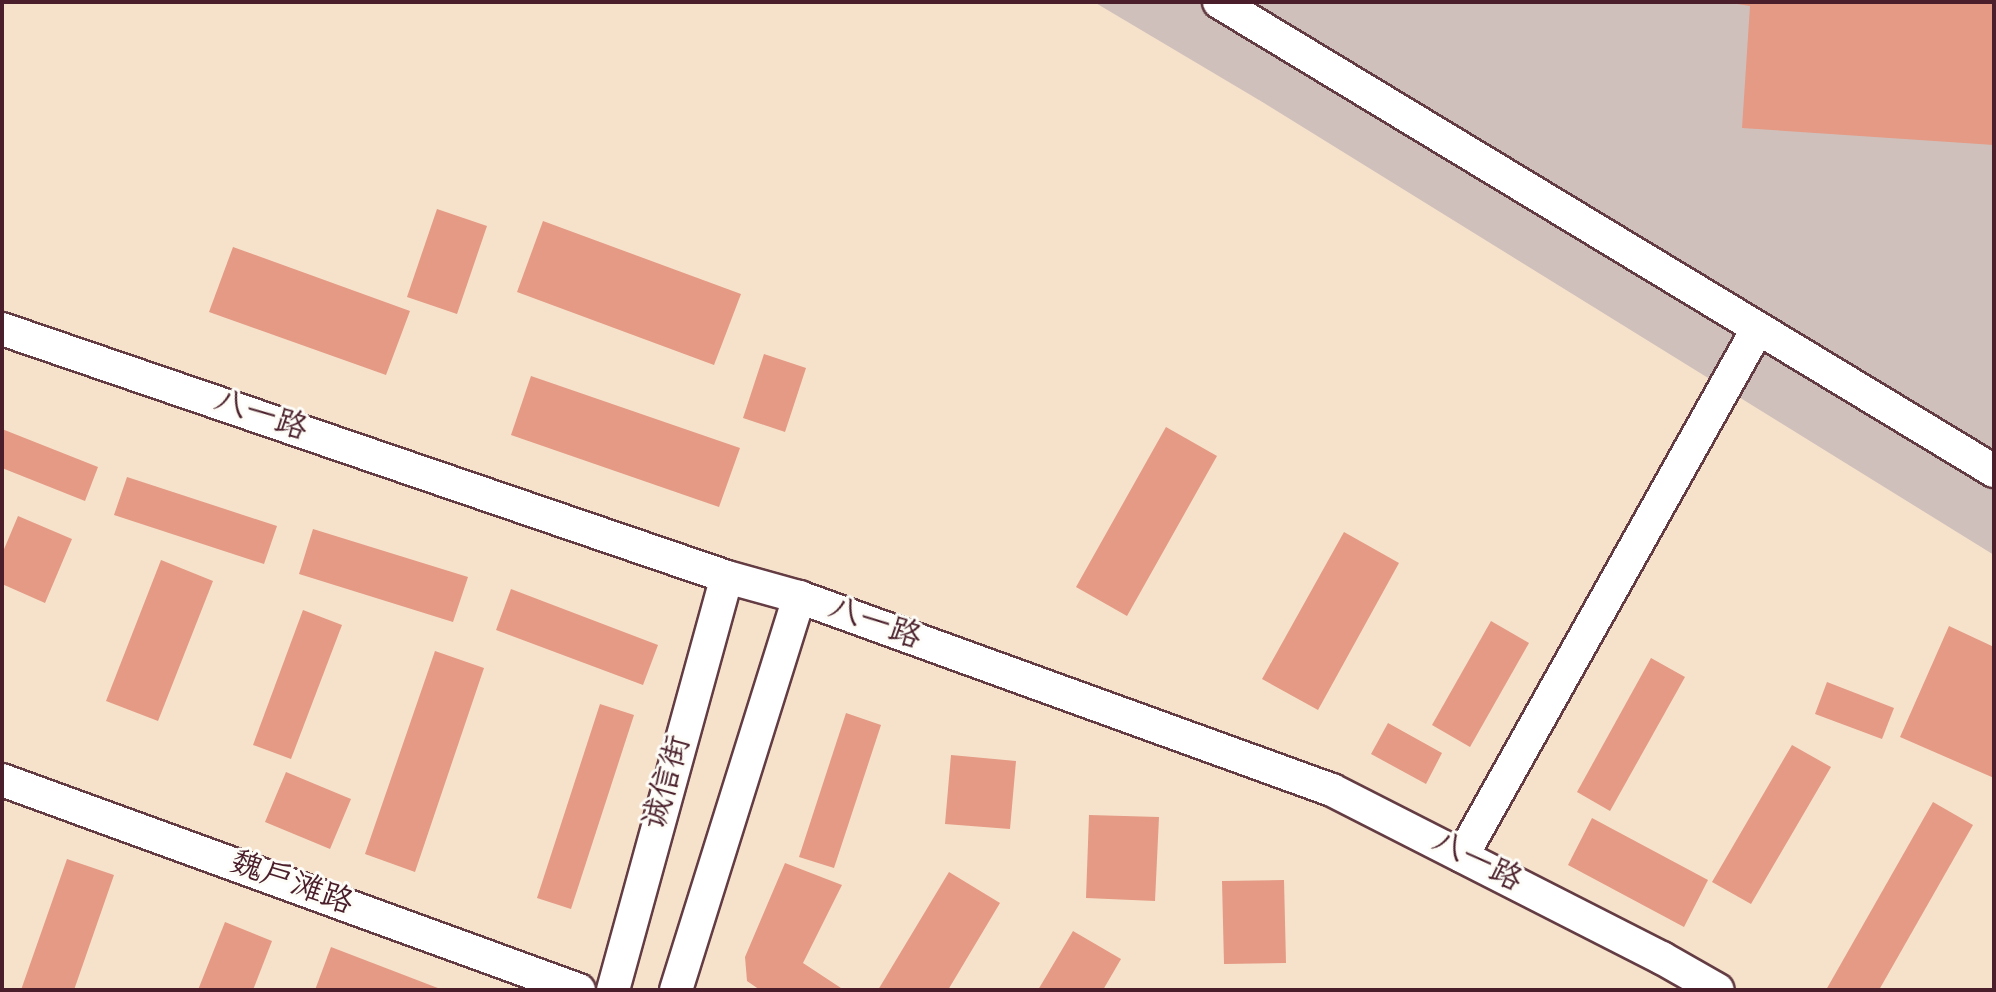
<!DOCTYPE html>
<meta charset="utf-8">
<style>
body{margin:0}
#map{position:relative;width:1996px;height:992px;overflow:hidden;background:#f6e2cb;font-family:"Indie Flower","LXGW WenKai TC",sans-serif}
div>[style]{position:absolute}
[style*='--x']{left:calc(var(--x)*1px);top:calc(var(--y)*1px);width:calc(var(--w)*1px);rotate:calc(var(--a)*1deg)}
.industrial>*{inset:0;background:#d0c0bc}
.building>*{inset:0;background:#e49a84}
.roads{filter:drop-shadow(2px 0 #643c43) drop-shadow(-2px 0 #643c43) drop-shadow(0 2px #643c43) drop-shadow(0 -2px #643c43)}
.minor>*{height:32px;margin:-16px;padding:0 16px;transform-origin:16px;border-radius:16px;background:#fff}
span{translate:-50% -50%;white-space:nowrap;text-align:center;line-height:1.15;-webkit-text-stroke:6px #fdfcf7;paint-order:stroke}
.street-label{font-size:32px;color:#4a1f2b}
.frame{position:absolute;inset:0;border:4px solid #4a1f2b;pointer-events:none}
</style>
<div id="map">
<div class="industrial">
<div style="clip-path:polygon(1094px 2px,1994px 2px,1994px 555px,1264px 103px)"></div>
</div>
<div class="building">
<div style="clip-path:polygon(1724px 2px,1994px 2px,1994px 145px,1742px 128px,1750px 6px)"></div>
<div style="clip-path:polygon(437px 209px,487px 226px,457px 314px,407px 297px)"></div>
<div style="clip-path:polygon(543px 221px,741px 294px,714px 365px,517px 292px)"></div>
<div style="clip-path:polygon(233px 247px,410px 311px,386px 375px,209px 312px)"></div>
<div style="clip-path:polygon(764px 354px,806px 368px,785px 432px,743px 418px)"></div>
<div style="clip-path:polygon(531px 376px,740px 448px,719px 507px,511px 435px)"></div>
<div style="clip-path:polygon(1166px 427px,1217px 456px,1127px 616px,1076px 587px)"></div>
<div style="clip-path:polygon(2px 429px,98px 467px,85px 501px,2px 468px)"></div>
<div style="clip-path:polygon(127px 477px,277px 526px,264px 564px,114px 515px)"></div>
<div style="clip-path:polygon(18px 516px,72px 539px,45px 603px,2px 584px,2px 554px)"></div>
<div style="clip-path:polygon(313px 529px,468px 577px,453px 622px,299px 574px)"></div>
<div style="clip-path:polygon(1344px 532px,1399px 563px,1318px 710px,1262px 679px)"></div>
<div style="clip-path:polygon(161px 560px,213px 581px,158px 721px,106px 701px)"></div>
<div style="clip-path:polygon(511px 589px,658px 645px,643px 685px,496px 630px)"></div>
<div style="clip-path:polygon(303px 610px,342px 625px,291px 759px,253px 745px)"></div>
<div style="clip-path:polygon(1491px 621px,1529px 643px,1470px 747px,1432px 725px)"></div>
<div style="clip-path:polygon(1949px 626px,1994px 647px,1994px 778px,1900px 737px)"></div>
<div style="clip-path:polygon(435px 651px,484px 668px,415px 872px,365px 854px)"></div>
<div style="clip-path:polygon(1651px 658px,1685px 677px,1610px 811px,1577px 792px)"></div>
<div style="clip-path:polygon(1827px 682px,1894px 708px,1882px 739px,1815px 714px)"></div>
<div style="clip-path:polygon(600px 704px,634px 715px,571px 909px,537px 898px)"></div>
<div style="clip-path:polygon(846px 713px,881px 725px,834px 868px,799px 857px)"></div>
<div style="clip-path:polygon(1388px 723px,1442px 753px,1426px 784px,1371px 754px)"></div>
<div style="clip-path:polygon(1792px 745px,1831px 767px,1751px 904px,1712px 882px)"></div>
<div style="clip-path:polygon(951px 755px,1016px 761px,1010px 829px,945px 824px)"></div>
<div style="clip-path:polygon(286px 772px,351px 799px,330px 849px,265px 822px)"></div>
<div style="clip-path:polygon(1933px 802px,1973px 825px,1879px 990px,1826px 990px)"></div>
<div style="clip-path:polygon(1089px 815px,1159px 817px,1155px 901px,1086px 898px)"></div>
<div style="clip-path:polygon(1592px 818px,1708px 880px,1684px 927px,1568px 865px)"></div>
<div style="clip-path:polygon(67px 859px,114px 875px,74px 990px,21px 990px)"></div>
<div style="clip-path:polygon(785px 863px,842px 885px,803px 963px,844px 990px,760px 990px,747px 981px,745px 957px)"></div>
<div style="clip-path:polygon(949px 872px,1000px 903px,948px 990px,878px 990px)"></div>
<div style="clip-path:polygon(1284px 880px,1286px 963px,1224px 964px,1222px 881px)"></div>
<div style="clip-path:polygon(225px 922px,272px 941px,253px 990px,198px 990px)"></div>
<div style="clip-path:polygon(1073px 931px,1121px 959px,1103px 990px,1038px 990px)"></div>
<div style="clip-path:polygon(331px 947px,443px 990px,315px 990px)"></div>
</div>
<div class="roads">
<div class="minor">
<div style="--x:1219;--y:2;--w:906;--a:31.18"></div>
<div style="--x:2;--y:329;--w:766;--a:18.88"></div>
<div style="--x:727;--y:577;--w:75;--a:15.5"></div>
<div style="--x:799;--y:597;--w:567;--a:19.91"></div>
<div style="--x:1332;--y:790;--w:370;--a:27"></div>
<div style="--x:1662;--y:958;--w:64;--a:29.7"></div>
<div style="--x:2;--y:780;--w:614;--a:20"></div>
<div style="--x:1462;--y:856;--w:605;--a:-60.72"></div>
<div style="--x:613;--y:990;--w:428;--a:-74.6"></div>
<div style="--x:676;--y:990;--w:412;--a:-72.6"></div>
</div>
</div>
<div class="street-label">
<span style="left:260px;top:417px;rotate:19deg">八一路</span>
<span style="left:874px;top:625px;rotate:20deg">八一路</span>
<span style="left:669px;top:783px;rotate:-74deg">诚信街</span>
<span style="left:1476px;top:863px;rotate:27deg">八一路</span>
<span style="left:291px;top:885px;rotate:20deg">魏户滩路</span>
</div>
<div class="frame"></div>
</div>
